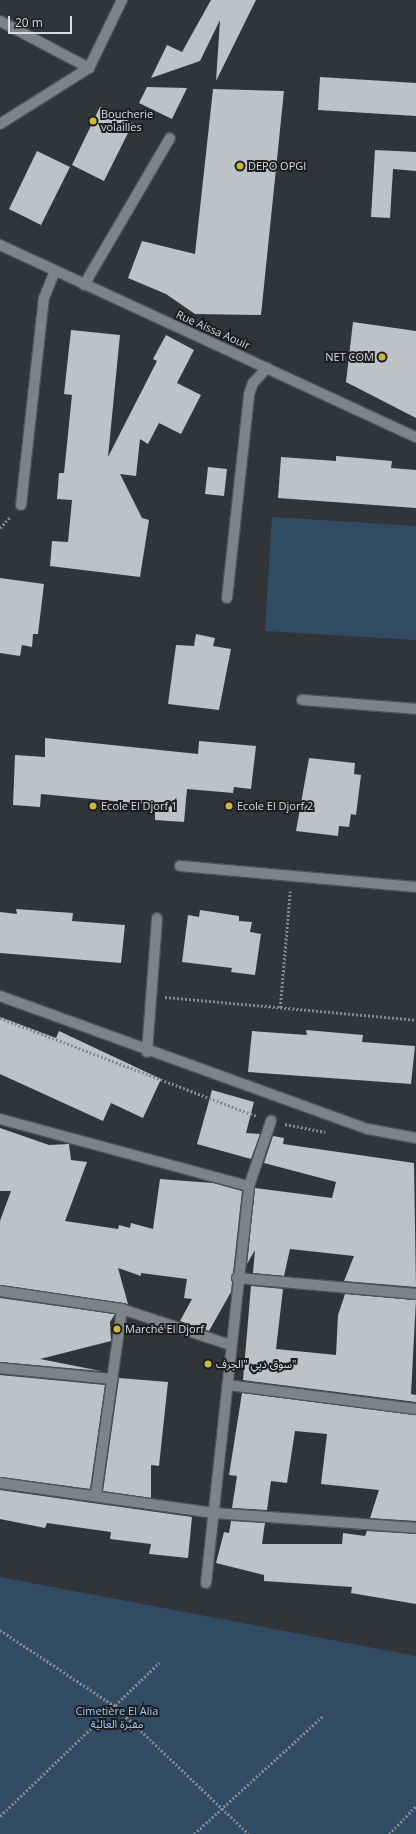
<!DOCTYPE html>
<meta charset="utf-8">
<style>
body{margin:0}
#map{position:relative;width:416px;height:1834px;overflow:hidden;background:#313539;font-family:"Open Sans","Noto Sans Arabic",sans-serif}
div>[style]{position:absolute}
[style*='--x']{left:calc(var(--x)*1px);top:calc(var(--y)*1px);width:calc(var(--w)*1px);rotate:calc(var(--a)*1deg)}
.green>*{inset:0;background:#314b64}
.building>*{inset:0;background:#bdc2c7}
.path>*{height:2.5px;margin-top:-1.25px;transform-origin:0;background:repeating-linear-gradient(90deg,#868a8d 0 2px,transparent 0 4px)}
.roads{filter:drop-shadow(1px 0 #4f5356) drop-shadow(-1px 0 #4f5356) drop-shadow(0 1px #4f5356) drop-shadow(0 -1px #4f5356)}
.lane>*{height:10px;margin:-5px;padding:0 5px;transform-origin:5px;border-radius:5px;background:#7e8387}
.street>*{height:10px;margin:-5px;padding:0 5px;transform-origin:5px;border-radius:5px;background:#7e8387}
.dots>*{width:11px;height:11px;translate:-50% -50%;box-sizing:border-box;border:2px solid #1b1d1e;border-radius:50%}
span{translate:-50% -50%;white-space:nowrap;text-align:center;line-height:1.15;-webkit-text-stroke:4px #1b1d1e;paint-order:stroke}
.poi-label{font-size:11px;color:#dadde0}
.left{translate:0 -50%;text-align:left}
.right{translate:-100% -50%;text-align:right}
.street-label{font-size:11px;color:#dadde0}
.park-label{font-size:11px;color:#9ecaf6}
.scale{position:absolute;left:8px;top:16px;width:64px;height:18px;box-sizing:border-box;border:2px solid #dadde0;border-top:0;padding-left:5px;font-size:12px;line-height:14px;white-space:nowrap;color:#dadde0;-webkit-text-stroke:3px #1b1d1e;paint-order:stroke}
</style>
<div id="map">
<div class="green">
<div style="clip-path:polygon(272px 517px,416px 526px,416px 640px,265px 631px)"></div>
<div style="clip-path:polygon(0 1577px,416px 1656px,416px 1834px,0 1834px)"></div>
</div>
<div class="building">
<div style="clip-path:polygon(211px 0,256px 0,216px 81px,220px 20px,200px 61px,151px 78px,167px 45px,182px 52px)"></div>
<div style="clip-path:polygon(320px 77px,416px 83px,416px 116px,318px 110px)"></div>
<div style="clip-path:polygon(147px 87px,187px 88px,172px 119px,139px 103px)"></div>
<div style="clip-path:polygon(213px 89px,284px 91px,261px 315px,195px 314px,166px 294px,128px 278px,142px 241px,195px 254px)"></div>
<div style="clip-path:polygon(100px 107px,133px 123px,104px 181px,72px 165px)"></div>
<div style="clip-path:polygon(375px 150px,416px 152px,416px 171px,393px 169px,390px 218px,371px 217px)"></div>
<div style="clip-path:polygon(37px 151px,70px 167px,41px 225px,9px 209px)"></div>
<div style="clip-path:polygon(353px 322px,416px 331px,416px 418px,346px 382px)"></div>
<div style="clip-path:polygon(71px 330px,120px 335px,108px 457px,157px 361px,153px 359px,166px 335px,194px 350px,177px 383px,201px 395px,181px 434px,159px 423px,148px 444px,140px 439px,136px 476px,120px 474px,142px 518px,149px 520px,140px 577px,50px 566px,52px 541px,68px 542px,72px 500px,57px 499px,59px 473px,64px 473px,72px 395px,64px 394px)"></div>
<div style="clip-path:polygon(336px 456px,392px 461px,391px 468px,416px 470px,416px 508px,278px 498px,281px 457px,336px 461px)"></div>
<div style="clip-path:polygon(208px 467px,227px 469px,224px 496px,205px 494px)"></div>
<div style="clip-path:polygon(0 578px,44px 584px,38px 634px,33px 634px,32px 647px,22px 645px,20px 656px,0 653px)"></div>
<div style="clip-path:polygon(196px 634px,215px 638px,213px 646px,231px 649px,219px 710px,168px 704px,176px 645px,194px 646px)"></div>
<div style="clip-path:polygon(45px 738px,198px 754px,199px 741px,256px 746px,251px 789px,234px 787px,233px 793px,187px 789px,184px 822px,155px 820px,155px 805px,41px 794px,40px 807px,13px 805px,15px 755px,45px 757px)"></div>
<div style="clip-path:polygon(309px 758px,355px 763px,354px 774px,361px 775px,356px 815px,351px 814px,349px 827px,339px 826px,338px 836px,296px 831px)"></div>
<div style="clip-path:polygon(16px 909px,73px 913px,72px 921px,125px 925px,121px 963px,0 953px,0 912px,17px 914px)"></div>
<div style="clip-path:polygon(200px 910px,239px 916px,239px 921px,252px 922px,250px 932px,261px 934px,255px 975px,231px 972px,232px 968px,182px 962px,188px 915px,199px 917px)"></div>
<div style="clip-path:polygon(0 1017px,56px 1038px,59px 1031px,161px 1079px,143px 1118px,111px 1103px,103px 1121px,0 1074px)"></div>
<div style="clip-path:polygon(306px 1030px,363px 1035px,362px 1042px,415px 1046px,411px 1084px,248px 1072px,252px 1031px,307px 1035px)"></div>
<div style="clip-path:polygon(212px 1090px,254px 1102px,246px 1133px,260px 1134px,251px 1159px,197px 1144px)"></div>
<div style="clip-path:polygon(0 1128px,49px 1145px,69px 1144px,71px 1160px,87px 1162px,65px 1221px,118px 1229px,119px 1225px,130px 1228px,131px 1223px,153px 1229px,160px 1179px,213px 1183px,242px 1191px,231px 1292px,209px 1331px,180px 1321px,192px 1299px,184px 1298px,187px 1279px,141px 1273px,141px 1276px,118px 1268px,128px 1304px,0 1285px,0 1221px,11px 1191px,0 1191px)"></div>
<div style="clip-path:polygon(273px 1136px,284px 1138px,283px 1144px,414px 1163px,416px 1287px,344px 1281px,354px 1256px,290px 1249px,284px 1276px,253px 1273px,255px 1250px,247px 1264px,255px 1188px,332px 1198px,336px 1182px,264px 1163px)"></div>
<div style="clip-path:polygon(251px 1286px,283px 1289px,276px 1349px,336px 1355px,338px 1315px,345px 1294px,416px 1300px,411px 1394px,416px 1395px,416px 1402px,243px 1380px)"></div>
<div style="clip-path:polygon(0 1298px,115px 1314px,110px 1322px,111px 1341px,40px 1359px,101px 1371px,0 1362px)"></div>
<div style="clip-path:polygon(0 1375px,105px 1385px,90px 1489px,0 1477px)"></div>
<div style="clip-path:polygon(119px 1378px,168px 1382px,159px 1466px,151px 1465px,151px 1498px,103px 1491px)"></div>
<div style="clip-path:polygon(242px 1393px,416px 1415px,416px 1521px,370px 1518px,379px 1490px,321px 1484px,327px 1434px,295px 1431px,287px 1483px,271px 1481px,267px 1510px,232px 1508px,237px 1476px,229px 1475px)"></div>
<div style="clip-path:polygon(0 1490px,192px 1517px,188px 1558px,149px 1554px,151px 1544px,110px 1539px,111px 1532px,47px 1523px,45px 1528px,0 1519px)"></div>
<div style="clip-path:polygon(231px 1521px,265px 1523px,262px 1544px,342px 1544px,343px 1533px,365px 1536px,367px 1531px,416px 1534px,416px 1604px,351px 1593px,352px 1587px,264px 1581px,264px 1575px,216px 1563px,224px 1532px,229px 1533px)"></div>
</div>
<div class="path">
<div style="--x:0;--y:528;--w:15;--a:-48"></div>
<div style="--x:165;--y:997;--w:252;--a:5.2"></div>
<div style="--x:280;--y:1008;--w:117;--a:-85.1"></div>
<div style="--x:0;--y:1018;--w:275;--a:20.9"></div>
<div style="--x:285;--y:1124;--w:41;--a:11.3"></div>
<div style="--x:0;--y:1630;--w:138;--a:33.5"></div>
<div style="--x:115;--y:1706;--w:185;--a:43.7"></div>
<div style="--x:0;--y:1816;--w:221;--a:-43.9"></div>
<div style="--x:194;--y:1834;--w:176;--a:-42.5"></div>
<div style="--x:389;--y:1834;--w:39;--a:-46"></div>
</div>
<div class="roads">
<div class="lane">
<div style="--x:84;--y:285;--w:170;--a:-59.7"></div>
<div style="--x:21;--y:505;--w:208;--a:-83.7"></div>
<div style="--x:44;--y:298;--w:29;--a:-68"></div>
<div style="--x:227;--y:598;--w:205;--a:-83.8"></div>
<div style="--x:249;--y:394;--w:12;--a:-70"></div>
<div style="--x:253;--y:383;--w:21;--a:-47"></div>
<div style="--x:302;--y:700;--w:114;--a:4.5"></div>
<div style="--x:180;--y:866;--w:237;--a:5.1"></div>
<div style="--x:147;--y:1052;--w:134;--a:-85.7"></div>
</div>
<div class="street">
<div style="--x:0;--y:21;--w:101;--a:27.8"></div>
<div style="--x:0;--y:124;--w:105;--a:-32.2"></div>
<div style="--x:89;--y:68;--w:76;--a:-64.1"></div>
<div style="--x:0;--y:245;--w:458;--a:24.8"></div>
<div style="--x:0;--y:996;--w:391;--a:19.9"></div>
<div style="--x:368;--y:1129;--w:49;--a:10.6"></div>
<div style="--x:0;--y:1119;--w:258;--a:15.1"></div>
<div style="--x:237;--y:1278;--w:180;--a:5.1"></div>
<div style="--x:0;--y:1291;--w:123;--a:8.4"></div>
<div style="--x:122;--y:1309;--w:188;--a:98"></div>
<div style="--x:122;--y:1309;--w:115;--a:18.3"></div>
<div style="--x:0;--y:1368;--w:113;--a:5.6"></div>
<div style="--x:228;--y:1385;--w:190;--a:7.3"></div>
<div style="--x:0;--y:1483;--w:216;--a:8"></div>
<div style="--x:214;--y:1513;--w:203;--a:4.2"></div>
<div style="--x:206;--y:1583;--w:399;--a:-83.8"></div>
<div style="--x:249;--y:1186;--w:69;--a:-71.3"></div>
</div>
</div>
<div class="dots">
<div style="left:93px;top:121px;background:#cfb837"></div>
<div style="left:240px;top:166px;background:#cfb837"></div>
<div style="left:382px;top:357px;background:#cfb837"></div>
<div style="left:93px;top:806px;background:#cfb837"></div>
<div style="left:229px;top:806px;background:#cfb837"></div>
<div style="left:117px;top:1329px;background:#cfb837"></div>
<div style="left:208px;top:1364px;background:#cfb837"></div>
</div>
<div class="poi-label">
<span class="left" style="left:101px;top:121px">Boucherie<br>volailles</span>
<span class="left" style="left:248px;top:166px">DEPO OPGI</span>
<span class="right" style="left:374px;top:357px">NET COM</span>
<span class="left" style="left:101px;top:806px">Ecole El Djorf 1</span>
<span class="left" style="left:237px;top:806px">Ecole El Djorf 2</span>
<span class="left" style="left:125px;top:1329px">Marché El Djorf</span>
<span class="left" style="left:216px;top:1364px">سوق دبي "الجرف"</span>
</div>
<div class="street-label">
<span style="left:213px;top:330px;rotate:24deg">Rue Aissa Aouir</span>
</div>
<div class="park-label">
<span style="left:117px;top:1718px">Cimetière El Alia<br>مقبرة العالية</span>
</div>
<div class="scale">20 m</div>
</div>
